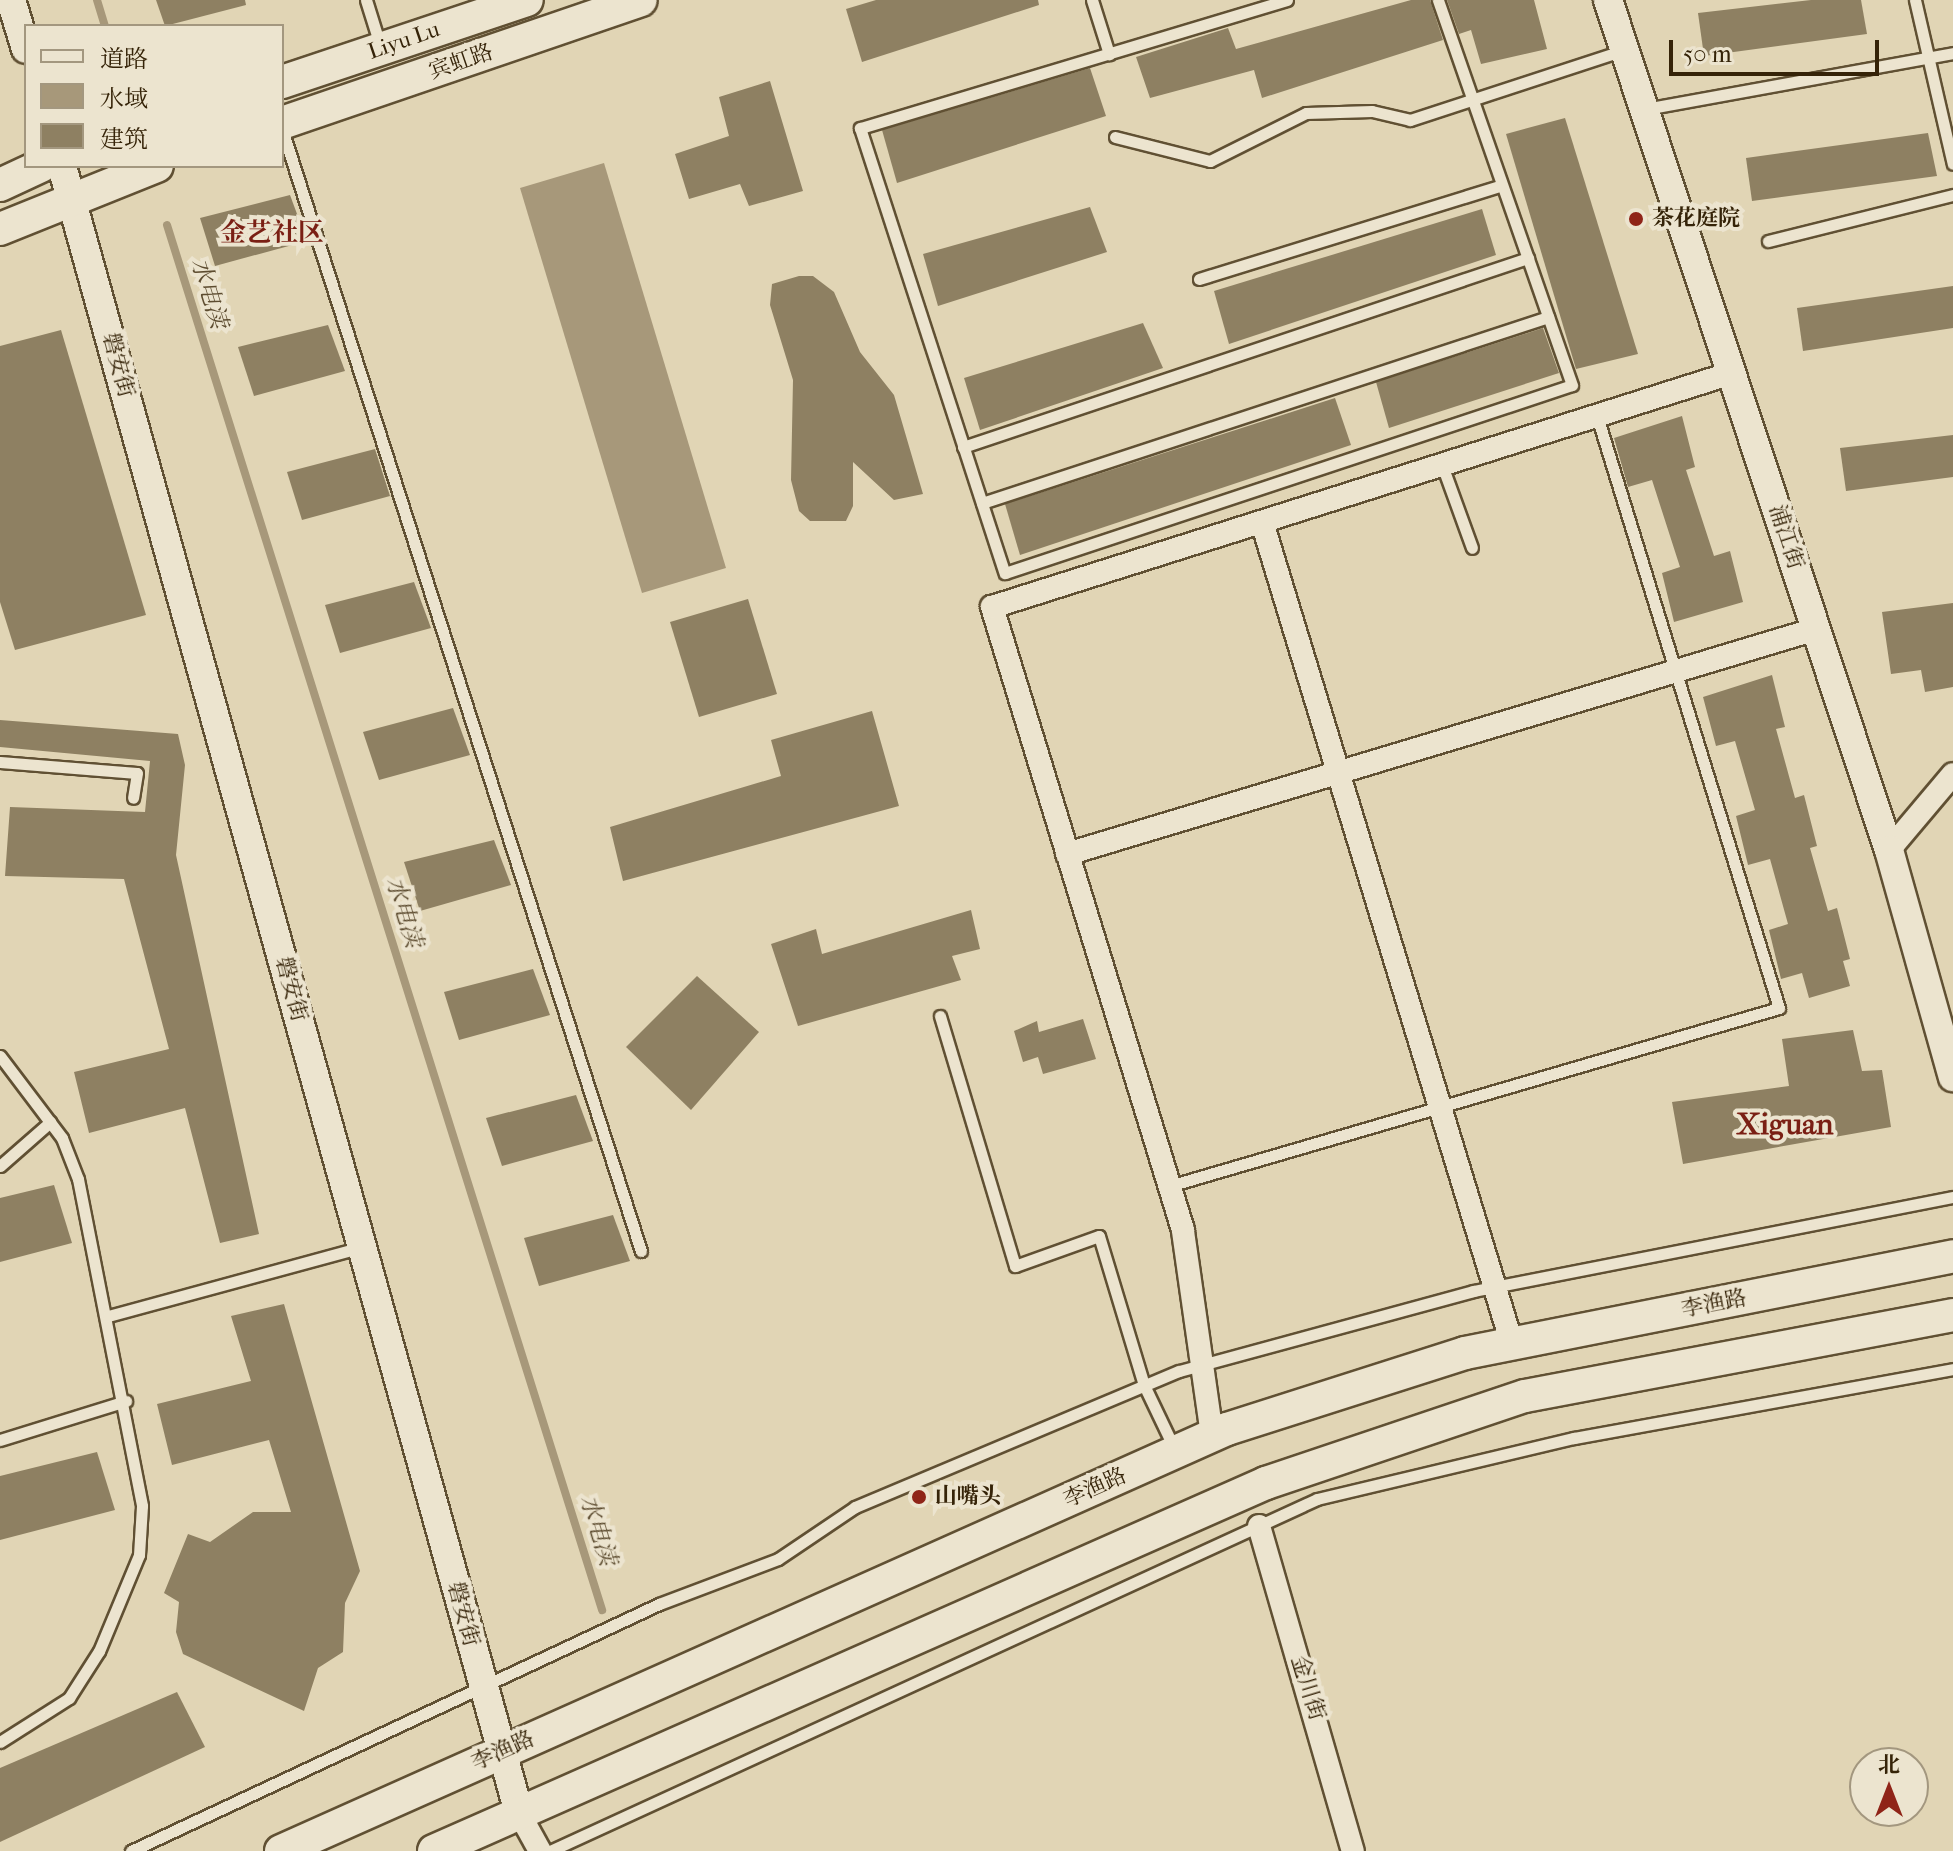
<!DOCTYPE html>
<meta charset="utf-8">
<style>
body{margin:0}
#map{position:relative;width:1953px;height:1851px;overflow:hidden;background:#e1d5b5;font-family:"IM FELL French Canon","Noto Serif SC",serif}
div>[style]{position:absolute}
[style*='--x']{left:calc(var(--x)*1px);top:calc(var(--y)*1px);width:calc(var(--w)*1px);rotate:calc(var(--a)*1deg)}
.water>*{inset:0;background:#a7987a}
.stream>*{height:8px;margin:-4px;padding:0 4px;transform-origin:4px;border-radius:4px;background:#a7987a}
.building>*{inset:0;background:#8e8062}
.roads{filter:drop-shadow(2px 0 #605033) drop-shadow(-2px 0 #605033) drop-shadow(0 2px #605033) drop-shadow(0 -2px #605033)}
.service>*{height:11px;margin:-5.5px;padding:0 5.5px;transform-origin:5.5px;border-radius:5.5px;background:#ece4cf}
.minor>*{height:22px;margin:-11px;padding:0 11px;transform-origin:11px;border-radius:11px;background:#ece4cf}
.tertiary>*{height:28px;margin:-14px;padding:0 14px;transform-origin:14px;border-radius:14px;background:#ece4cf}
.secondary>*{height:32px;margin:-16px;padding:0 16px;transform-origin:16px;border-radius:16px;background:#ece4cf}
.dots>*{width:22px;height:22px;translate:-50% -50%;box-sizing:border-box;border:4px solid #ece4cf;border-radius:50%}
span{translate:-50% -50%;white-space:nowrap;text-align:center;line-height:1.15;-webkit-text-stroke:8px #ece4cf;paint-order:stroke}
.street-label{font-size:22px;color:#352308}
.poi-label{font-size:22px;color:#352308;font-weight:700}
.left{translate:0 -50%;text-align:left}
.water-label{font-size:24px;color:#5d4c30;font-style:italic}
.quarter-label{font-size:26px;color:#7a1f14;font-weight:700}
.district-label{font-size:30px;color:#7a1f14;font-weight:700}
.legend{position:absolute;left:24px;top:24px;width:260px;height:144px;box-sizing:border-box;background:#ece4cf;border:2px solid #a3977f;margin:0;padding:10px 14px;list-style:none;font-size:24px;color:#352308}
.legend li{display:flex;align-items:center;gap:16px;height:40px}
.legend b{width:40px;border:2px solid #a3977f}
.north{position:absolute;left:1849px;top:1747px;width:80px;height:80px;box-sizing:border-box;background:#ece4cf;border:2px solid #a3977f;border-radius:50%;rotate:0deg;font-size:22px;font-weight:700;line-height:32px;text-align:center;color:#352308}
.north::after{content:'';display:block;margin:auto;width:28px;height:36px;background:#8f2418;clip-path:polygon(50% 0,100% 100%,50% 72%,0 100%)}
.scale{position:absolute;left:1669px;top:40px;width:210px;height:36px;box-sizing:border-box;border:4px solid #352308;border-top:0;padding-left:10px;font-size:24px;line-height:28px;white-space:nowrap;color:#352308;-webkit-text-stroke:6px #ece4cf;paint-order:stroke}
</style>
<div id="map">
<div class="water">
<div style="clip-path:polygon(604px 163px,726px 568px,642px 593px,520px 188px)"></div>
</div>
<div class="stream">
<div style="--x:97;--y:0;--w:27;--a:73"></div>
<div style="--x:167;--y:225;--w:1452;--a:72.56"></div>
</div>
<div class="building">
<div style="clip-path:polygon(156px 0,245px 0,246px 5px,165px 26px)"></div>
<div style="clip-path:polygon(876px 0,1038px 0,1039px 5px,862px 62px,846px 9px)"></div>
<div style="clip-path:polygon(1411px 0,1430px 0,1443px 40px,1262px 98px,1254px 70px,1150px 98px,1136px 57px,1228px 28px,1236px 49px)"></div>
<div style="clip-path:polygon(1447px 0,1534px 0,1547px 49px,1481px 64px,1471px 30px,1459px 34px)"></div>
<div style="clip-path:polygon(1811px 0,1861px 0,1867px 34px,1704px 56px,1698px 13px)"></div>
<div style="clip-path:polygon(1090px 68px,1106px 116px,897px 183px,882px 130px)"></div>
<div style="clip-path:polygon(770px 81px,803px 191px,749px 206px,740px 184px,689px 199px,675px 154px,729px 136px,719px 97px)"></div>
<div style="clip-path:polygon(1565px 118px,1638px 354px,1576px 369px,1506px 134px)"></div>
<div style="clip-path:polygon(1928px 133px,1937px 176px,1752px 201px,1746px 158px)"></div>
<div style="clip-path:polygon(290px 195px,307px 241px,215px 266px,200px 218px)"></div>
<div style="clip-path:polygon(1090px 207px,1107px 252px,938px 306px,923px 254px)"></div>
<div style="clip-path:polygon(1482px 209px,1496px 255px,1229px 344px,1214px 291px)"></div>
<div style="clip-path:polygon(799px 276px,813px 276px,834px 292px,860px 352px,894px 395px,923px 494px,894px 500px,853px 462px,853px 506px,846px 521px,810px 521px,799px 511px,791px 480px,793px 380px,770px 305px,772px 284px)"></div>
<div style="clip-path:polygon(1953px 286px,1953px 328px,1803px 351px,1797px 308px)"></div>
<div style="clip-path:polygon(1143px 323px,1163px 368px,980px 430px,964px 378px)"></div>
<div style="clip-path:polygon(328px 325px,345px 371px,254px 396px,238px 347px)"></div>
<div style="clip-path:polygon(1543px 328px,1559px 373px,1389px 428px,1376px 382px)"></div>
<div style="clip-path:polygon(61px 330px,146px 615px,15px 650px,0 602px,0 346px)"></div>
<div style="clip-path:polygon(1335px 398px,1351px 445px,1020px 555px,1005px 504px)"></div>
<div style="clip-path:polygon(1682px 416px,1695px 467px,1686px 470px,1714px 556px,1730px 551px,1743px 602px,1674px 622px,1662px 573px,1680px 567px,1652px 480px,1628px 487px,1614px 438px)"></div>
<div style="clip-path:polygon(1953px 435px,1953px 477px,1846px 491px,1840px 448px)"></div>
<div style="clip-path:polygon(375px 449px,390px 496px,302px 520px,287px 472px)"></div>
<div style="clip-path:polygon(414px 582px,431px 628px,340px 653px,325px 605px)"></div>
<div style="clip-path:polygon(748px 599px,777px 694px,699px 717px,670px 622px)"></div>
<div style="clip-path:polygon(1953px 603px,1953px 687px,1925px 692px,1921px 670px,1891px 674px,1882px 612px)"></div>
<div style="clip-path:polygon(1772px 675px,1785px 727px,1776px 729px,1795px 798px,1804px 795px,1817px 846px,1810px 848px,1828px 911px,1837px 908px,1850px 959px,1843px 961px,1850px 986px,1809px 998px,1802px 973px,1781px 979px,1769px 930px,1788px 924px,1770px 859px,1748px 865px,1736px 816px,1755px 810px,1735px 741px,1716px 746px,1703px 697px)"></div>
<div style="clip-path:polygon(453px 708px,470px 755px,379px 780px,363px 732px)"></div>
<div style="clip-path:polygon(872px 711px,899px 806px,623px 881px,610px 827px,781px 776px,771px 740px)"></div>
<div style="clip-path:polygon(0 720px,178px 734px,185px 765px,176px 855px,259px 1234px,220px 1243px,185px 1108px,89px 1133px,74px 1072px,169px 1049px,124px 879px,5px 876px,10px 807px,145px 812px,150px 761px,0 747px)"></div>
<div style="clip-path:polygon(494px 840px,511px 885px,420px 911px,404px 862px)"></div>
<div style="clip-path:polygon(971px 910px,980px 949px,952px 956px,961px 980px,798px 1026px,771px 944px,816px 929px,822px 954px)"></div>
<div style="clip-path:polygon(533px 969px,550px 1015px,459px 1040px,444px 992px)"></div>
<div style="clip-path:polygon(697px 976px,759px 1032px,691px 1110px,626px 1047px)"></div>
<div style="clip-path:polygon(1083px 1019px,1096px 1059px,1043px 1074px,1038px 1057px,1023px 1062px,1014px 1031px,1037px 1021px,1039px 1032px)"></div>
<div style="clip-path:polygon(1853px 1030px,1862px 1071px,1882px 1070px,1891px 1127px,1683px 1164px,1672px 1102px,1789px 1086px,1782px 1039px)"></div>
<div style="clip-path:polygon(576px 1095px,593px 1141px,502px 1166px,486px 1118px)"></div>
<div style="clip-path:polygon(54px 1185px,72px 1243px,0 1262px,0 1198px)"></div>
<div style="clip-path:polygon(613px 1215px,630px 1261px,539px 1286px,524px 1238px)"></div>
<div style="clip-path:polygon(284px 1304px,360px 1571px,345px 1603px,343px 1652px,318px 1668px,304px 1711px,183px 1654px,176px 1632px,179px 1602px,164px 1593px,188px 1534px,210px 1542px,253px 1512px,291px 1512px,269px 1440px,172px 1465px,157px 1404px,251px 1381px,231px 1316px)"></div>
<div style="clip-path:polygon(97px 1452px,115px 1510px,0 1540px,0 1476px)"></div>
<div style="clip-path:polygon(177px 1692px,205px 1747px,0 1842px,0 1768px)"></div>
</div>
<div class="roads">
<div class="service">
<div style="--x:366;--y:0;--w:47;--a:72.7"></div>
<div style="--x:1092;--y:0;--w:57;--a:72.5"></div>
<div style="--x:1287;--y:0;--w:446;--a:163.3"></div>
<div style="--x:860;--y:128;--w:468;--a:72"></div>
<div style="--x:1005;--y:573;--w:597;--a:-18.34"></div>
<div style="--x:1572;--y:385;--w:408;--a:-109.2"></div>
<div style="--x:1915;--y:0;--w:168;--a:77"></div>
<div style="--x:1645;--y:109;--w:313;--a:-10.3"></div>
<div style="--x:282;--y:129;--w:1178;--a:72.26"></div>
<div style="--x:1115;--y:137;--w:98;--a:14.2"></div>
<div style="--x:1210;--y:161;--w:107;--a:-26.6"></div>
<div style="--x:1306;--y:113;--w:66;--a:-1.7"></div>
<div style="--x:1372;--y:111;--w:39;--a:13"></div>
<div style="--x:1410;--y:120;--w:225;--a:-18.1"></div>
<div style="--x:1768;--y:241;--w:191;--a:-14"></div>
<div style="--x:1199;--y:279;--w:317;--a:-17.2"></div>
<div style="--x:963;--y:447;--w:596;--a:-18.5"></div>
<div style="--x:1442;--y:465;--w:88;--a:70.1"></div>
<div style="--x:982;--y:503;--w:596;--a:-18.19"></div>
<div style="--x:0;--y:762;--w:137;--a:4.6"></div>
<div style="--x:137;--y:773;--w:25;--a:99"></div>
<div style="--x:940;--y:1016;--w:261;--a:73.3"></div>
<div style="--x:1015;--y:1266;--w:89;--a:-19.7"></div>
<div style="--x:1099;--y:1236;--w:156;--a:73.2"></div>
<div style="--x:1144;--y:1385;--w:70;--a:64.5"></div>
<div style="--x:0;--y:1056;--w:103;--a:52.9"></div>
<div style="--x:62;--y:1138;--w:44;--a:68.7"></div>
<div style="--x:78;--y:1179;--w:333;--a:78.9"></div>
<div style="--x:142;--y:1506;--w:49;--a:93.5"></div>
<div style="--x:139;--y:1555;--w:104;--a:112.6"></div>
<div style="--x:99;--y:1651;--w:56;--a:122.6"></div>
<div style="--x:69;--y:1698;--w:82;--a:147.5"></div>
<div style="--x:0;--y:1166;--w:67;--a:-41.3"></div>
<div style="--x:1169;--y:1186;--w:635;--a:-16.27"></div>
<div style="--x:1779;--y:1008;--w:619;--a:-107.09"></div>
<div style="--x:108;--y:1316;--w:263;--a:-15.2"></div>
<div style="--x:0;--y:1440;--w:132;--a:-17.2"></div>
<div style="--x:131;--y:1851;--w:583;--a:-25.07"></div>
<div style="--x:659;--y:1604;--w:127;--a:-20.7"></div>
<div style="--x:778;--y:1559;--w:93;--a:-34"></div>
<div style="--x:855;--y:1507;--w:351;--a:-22.8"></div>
<div style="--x:1179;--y:1371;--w:305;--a:-15.2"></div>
<div style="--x:1473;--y:1291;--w:489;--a:-11.1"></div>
<div style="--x:550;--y:1851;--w:844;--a:-24.65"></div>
<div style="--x:1317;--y:1499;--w:264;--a:-13.4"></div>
<div style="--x:1574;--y:1438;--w:385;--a:-10.3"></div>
</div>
<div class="minor">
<div style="--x:1262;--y:522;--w:859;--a:73.08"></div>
<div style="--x:1889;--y:850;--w:99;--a:-49.9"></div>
<div style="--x:1067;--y:854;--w:782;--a:-16.72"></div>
<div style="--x:1212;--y:1435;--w:207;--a:-98.1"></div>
<div style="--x:1183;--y:1230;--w:652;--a:-107.04"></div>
<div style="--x:992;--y:607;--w:776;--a:-17.55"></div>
<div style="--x:1259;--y:1526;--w:338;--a:73.9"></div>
<div style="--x:519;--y:1813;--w:43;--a:61.1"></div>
</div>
<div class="tertiary">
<div style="--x:11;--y:0;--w:51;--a:73"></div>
<div style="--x:1608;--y:0;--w:895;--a:71.71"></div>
<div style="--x:1889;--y:850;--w:236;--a:74.3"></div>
<div style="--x:62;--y:166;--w:1709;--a:74.49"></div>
</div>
<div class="secondary">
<div style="--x:282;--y:82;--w:258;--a:-18.5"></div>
<div style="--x:282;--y:123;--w:379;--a:-18.9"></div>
<div style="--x:0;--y:185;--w:45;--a:-24.9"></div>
<div style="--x:0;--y:229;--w:169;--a:-21.9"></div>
<div style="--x:281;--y:1851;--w:1036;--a:-24.04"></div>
<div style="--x:1227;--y:1429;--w:250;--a:-17.7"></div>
<div style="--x:1465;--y:1353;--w:498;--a:-11.2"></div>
<div style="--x:434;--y:1851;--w:910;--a:-23.86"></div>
<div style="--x:1266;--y:1483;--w:273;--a:-18.6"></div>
<div style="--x:1525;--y:1396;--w:436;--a:-10.7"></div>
</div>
</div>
<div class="dots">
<div style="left:1636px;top:219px;background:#8f2418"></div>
<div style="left:919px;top:1497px;background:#8f2418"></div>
</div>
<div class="street-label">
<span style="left:404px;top:41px;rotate:-19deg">Liyu Lu</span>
<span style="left:461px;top:62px;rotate:-19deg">宾虹路</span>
<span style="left:118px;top:365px;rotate:75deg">磐安街</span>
<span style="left:1786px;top:537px;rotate:72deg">浦江街</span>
<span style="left:291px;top:989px;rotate:75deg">磐安街</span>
<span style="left:1714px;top:1304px;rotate:-11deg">李渔路</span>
<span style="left:1095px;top:1488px;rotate:-24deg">李渔路</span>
<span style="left:463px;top:1614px;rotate:75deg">磐安街</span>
<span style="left:1308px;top:1688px;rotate:73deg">金川街</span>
<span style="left:503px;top:1751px;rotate:-24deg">李渔路</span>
</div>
<div class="poi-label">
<span class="left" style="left:1652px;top:219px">茶花庭院</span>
<span class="left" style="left:935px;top:1497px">山嘴头</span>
</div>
<div class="water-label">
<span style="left:209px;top:293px;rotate:73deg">水电渎</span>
<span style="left:404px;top:912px;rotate:73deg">水电渎</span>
<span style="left:598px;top:1530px;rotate:73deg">水电渎</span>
</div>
<div class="quarter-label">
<span style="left:272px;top:233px">金艺社区</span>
</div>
<div class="district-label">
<span style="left:1785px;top:1125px">Xiguan</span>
</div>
<ul class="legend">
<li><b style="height:10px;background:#ece4cf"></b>道路</li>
<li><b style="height:22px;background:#a7987a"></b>水域</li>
<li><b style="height:22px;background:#8e8062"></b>建筑</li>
</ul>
<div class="north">北</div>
<div class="scale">50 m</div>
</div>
